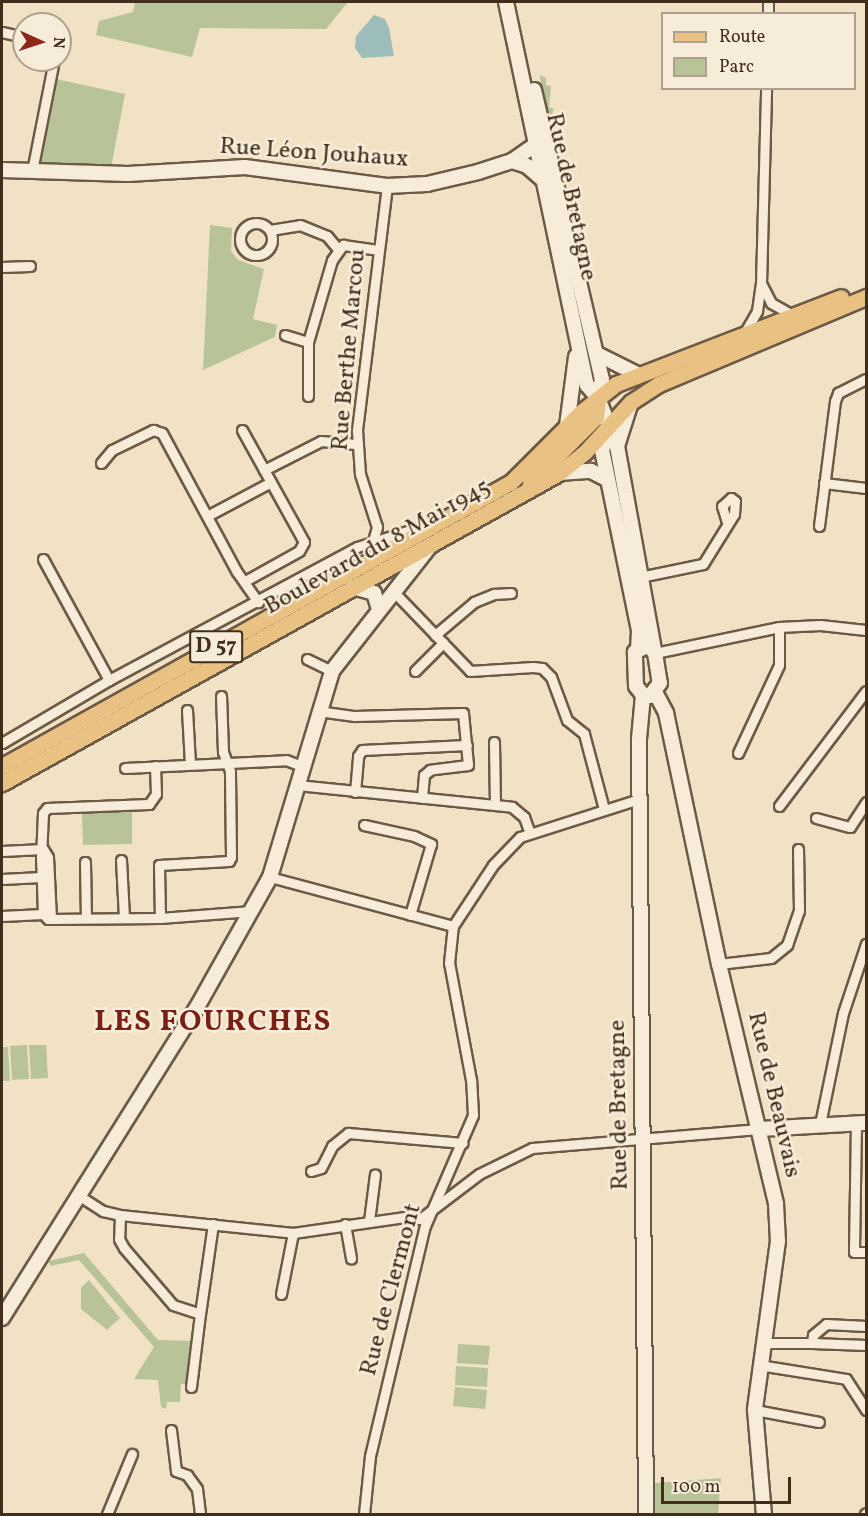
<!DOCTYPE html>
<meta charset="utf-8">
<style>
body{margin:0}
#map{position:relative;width:868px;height:1516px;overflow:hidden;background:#f2e2c5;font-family:Vollkorn,serif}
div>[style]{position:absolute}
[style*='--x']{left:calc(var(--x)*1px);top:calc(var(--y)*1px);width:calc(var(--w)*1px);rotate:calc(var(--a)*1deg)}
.green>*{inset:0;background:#b8c497}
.water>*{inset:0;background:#9cbdb9}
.roads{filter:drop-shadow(2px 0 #6c5a46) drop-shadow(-2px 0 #6c5a46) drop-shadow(0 2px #6c5a46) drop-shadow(0 -2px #6c5a46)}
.street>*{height:9px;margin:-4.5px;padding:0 4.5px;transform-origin:4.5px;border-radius:4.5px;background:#f7ecd9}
.street>.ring{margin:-4.5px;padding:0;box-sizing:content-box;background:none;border:9px solid #f7ecd9;border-radius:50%}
.secondary>*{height:14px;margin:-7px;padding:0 7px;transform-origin:7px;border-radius:7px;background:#f7ecd9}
.primary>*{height:15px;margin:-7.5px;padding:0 7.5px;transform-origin:7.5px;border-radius:7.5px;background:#e9c182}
span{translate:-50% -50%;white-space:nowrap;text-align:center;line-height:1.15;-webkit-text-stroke:5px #f7ecd9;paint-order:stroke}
.shield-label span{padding:2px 4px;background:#f7ecd9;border:2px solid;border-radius:4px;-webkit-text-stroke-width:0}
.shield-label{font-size:22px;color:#402d1c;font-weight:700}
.street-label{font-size:24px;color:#402d1c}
.district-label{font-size:30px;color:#7a1f14;font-weight:700;letter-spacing:1.5px}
.frame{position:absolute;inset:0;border:3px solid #402d1c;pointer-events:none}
.legend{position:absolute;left:661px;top:12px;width:195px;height:78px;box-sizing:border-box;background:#f7ecd9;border:2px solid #aea08d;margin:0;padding:8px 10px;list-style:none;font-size:18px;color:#402d1c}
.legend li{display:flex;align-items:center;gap:12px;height:30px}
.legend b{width:30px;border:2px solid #aea08d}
.north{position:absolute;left:12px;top:12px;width:60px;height:60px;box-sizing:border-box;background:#f7ecd9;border:2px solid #aea08d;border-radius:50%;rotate:93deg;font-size:16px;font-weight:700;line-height:24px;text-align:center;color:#402d1c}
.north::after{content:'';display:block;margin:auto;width:21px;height:27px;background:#8f2418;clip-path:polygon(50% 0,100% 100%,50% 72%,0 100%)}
.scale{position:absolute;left:661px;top:1477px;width:130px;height:27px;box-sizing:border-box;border:3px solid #402d1c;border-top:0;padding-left:8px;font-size:18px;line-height:21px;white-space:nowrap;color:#402d1c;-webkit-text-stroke:4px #f7ecd9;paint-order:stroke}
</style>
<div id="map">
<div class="green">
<div style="clip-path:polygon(135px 2px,348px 2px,326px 29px,200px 28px,192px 57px,96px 35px,99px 21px,133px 12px)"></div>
<div style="clip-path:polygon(540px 75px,546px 78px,546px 85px,551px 86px,549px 107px,554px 109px,551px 117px,544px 109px)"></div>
<div style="clip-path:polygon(56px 79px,125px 94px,111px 168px,38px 165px)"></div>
<div style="clip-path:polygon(210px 225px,232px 228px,231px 251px,238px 260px,264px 269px,253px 319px,277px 325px,275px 337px,203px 370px)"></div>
<div style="clip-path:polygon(132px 812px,132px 844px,83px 845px,82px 813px)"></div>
<div style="clip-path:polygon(27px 1045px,29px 1079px,12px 1080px,10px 1046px)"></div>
<div style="clip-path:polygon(29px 1045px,46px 1045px,48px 1078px,31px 1079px)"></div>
<div style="clip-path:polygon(2px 1047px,8px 1047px,10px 1081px,2px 1081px)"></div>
<div style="clip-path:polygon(84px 1253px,158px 1340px,193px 1341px,188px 1384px,181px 1384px,180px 1402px,167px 1402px,166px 1409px,161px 1407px,158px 1380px,134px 1379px,154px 1347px,79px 1260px,50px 1266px,49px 1261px)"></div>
<div style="clip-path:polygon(89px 1280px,120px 1318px,107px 1330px,81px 1309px,81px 1288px)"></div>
<div style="clip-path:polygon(458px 1344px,490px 1346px,488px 1365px,457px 1363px)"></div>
<div style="clip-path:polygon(456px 1366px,488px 1368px,487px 1387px,455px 1385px)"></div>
<div style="clip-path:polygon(455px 1387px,487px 1390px,485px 1409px,453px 1406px)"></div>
<div style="clip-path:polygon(721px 1478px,718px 1514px,655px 1514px,655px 1483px)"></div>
</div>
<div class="water">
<div style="clip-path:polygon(374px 15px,385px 19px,389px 28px,394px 56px,362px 58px,355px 48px,356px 36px)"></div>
</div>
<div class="roads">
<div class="street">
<div style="--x:768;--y:14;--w:12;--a:-90"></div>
<div style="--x:2;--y:32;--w:23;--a:13"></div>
<div style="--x:32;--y:171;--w:113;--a:-78.8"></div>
<div class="ring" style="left:240px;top:223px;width:23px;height:23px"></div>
<div style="--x:270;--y:230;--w:30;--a:-9"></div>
<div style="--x:300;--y:225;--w:29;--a:22"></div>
<div style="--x:327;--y:236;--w:16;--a:50"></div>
<div style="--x:2;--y:267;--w:28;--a:-2"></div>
<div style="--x:762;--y:285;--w:20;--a:63"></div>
<div style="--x:771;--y:303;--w:25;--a:29"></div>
<div style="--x:745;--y:332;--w:24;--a:-60"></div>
<div style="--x:757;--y:311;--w:27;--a:-82"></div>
<div style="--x:761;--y:284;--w:196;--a:-88.5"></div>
<div style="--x:285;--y:335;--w:24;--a:17"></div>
<div style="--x:308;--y:396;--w:54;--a:-90"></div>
<div style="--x:308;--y:342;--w:85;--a:-73.7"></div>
<div style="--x:332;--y:260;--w:19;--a:-54"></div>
<div style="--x:343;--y:245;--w:35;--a:8"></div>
<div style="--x:242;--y:430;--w:128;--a:61"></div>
<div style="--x:304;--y:542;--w:10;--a:119"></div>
<div style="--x:299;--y:551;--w:62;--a:150.9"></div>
<div style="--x:101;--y:463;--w:17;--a:-50"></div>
<div style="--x:112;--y:450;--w:46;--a:-26"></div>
<div style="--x:153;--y:430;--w:9;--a:18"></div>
<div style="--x:162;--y:433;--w:158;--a:61.7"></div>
<div style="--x:237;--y:572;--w:37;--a:55"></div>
<div style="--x:264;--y:470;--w:64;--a:-27"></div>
<div style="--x:321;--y:441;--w:37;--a:5"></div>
<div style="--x:824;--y:483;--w:42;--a:6.8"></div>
<div style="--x:207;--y:516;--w:72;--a:-28"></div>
<div style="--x:819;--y:526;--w:126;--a:-82.7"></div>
<div style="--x:835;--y:401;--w:9;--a:-69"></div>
<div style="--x:838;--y:393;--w:31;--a:-27"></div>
<div style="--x:373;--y:541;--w:15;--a:-74"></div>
<div style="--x:377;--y:527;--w:56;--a:-107.8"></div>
<div style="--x:360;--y:474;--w:44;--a:-93.9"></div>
<div style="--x:357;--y:430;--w:246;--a:-83"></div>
<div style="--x:43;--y:559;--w:138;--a:61.4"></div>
<div style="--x:640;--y:577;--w:64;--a:-11.7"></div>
<div style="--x:703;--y:564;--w:59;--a:-58.2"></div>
<div style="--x:734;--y:514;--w:13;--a:-86"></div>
<div style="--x:735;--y:501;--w:5;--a:-143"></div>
<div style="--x:731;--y:498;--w:12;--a:138"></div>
<div style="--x:722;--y:506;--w:17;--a:73"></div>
<div style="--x:393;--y:591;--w:111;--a:46.1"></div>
<div style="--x:470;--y:671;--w:63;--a:-3.6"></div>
<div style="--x:533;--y:667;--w:9;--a:6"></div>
<div style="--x:542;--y:668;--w:13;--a:45"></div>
<div style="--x:551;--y:677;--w:46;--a:69.6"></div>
<div style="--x:567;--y:720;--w:22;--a:39"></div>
<div style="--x:584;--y:734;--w:78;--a:75.1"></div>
<div style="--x:435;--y:635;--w:51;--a:-40.2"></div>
<div style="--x:474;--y:602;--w:22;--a:-22"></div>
<div style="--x:494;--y:594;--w:17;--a:-3"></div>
<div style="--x:655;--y:653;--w:127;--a:-11.8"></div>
<div style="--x:779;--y:627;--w:41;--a:-2.8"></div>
<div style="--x:820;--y:625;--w:46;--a:6.2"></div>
<div style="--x:307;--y:659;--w:28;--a:26"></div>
<div style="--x:415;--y:671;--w:40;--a:-45"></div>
<div style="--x:187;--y:710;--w:54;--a:86.8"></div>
<div style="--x:318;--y:711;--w:37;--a:8"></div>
<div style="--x:355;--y:716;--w:108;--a:-1.6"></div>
<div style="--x:463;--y:713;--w:52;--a:84.5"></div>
<div style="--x:468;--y:765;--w:38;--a:173"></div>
<div style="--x:430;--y:770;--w:8;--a:140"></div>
<div style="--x:424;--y:775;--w:23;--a:95"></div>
<div style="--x:494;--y:742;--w:62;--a:89.1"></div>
<div style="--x:2;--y:743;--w:124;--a:-30.5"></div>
<div style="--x:109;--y:680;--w:281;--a:-28.2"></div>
<div style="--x:357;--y:547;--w:66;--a:-17.6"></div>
<div style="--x:738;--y:753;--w:97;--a:-65"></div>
<div style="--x:779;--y:665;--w:38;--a:-90"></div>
<div style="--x:125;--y:768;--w:161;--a:-2.8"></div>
<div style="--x:286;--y:760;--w:17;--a:21"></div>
<div style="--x:297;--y:785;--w:216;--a:5.8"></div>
<div style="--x:512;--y:807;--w:16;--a:40"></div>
<div style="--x:524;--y:817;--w:15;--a:70"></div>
<div style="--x:355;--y:792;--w:36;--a:-85"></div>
<div style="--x:358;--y:756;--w:7;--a:-56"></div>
<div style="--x:362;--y:750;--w:105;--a:-2.7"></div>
<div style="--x:779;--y:806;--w:144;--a:-52.9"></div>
<div style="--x:816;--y:818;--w:35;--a:15"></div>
<div style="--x:850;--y:827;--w:30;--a:-57"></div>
<div style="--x:364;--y:825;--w:51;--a:12.4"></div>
<div style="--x:414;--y:836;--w:19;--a:25"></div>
<div style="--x:431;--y:844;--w:74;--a:106.5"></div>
<div style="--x:43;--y:849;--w:9;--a:58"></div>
<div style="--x:48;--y:857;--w:62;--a:87.2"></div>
<div style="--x:2;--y:851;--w:41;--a:-2.8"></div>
<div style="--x:121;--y:860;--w:58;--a:87"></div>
<div style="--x:85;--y:862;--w:56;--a:89"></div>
<div style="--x:270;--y:877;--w:189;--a:15"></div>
<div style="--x:2;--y:879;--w:39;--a:-3"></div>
<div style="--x:43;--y:914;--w:57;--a:-92"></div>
<div style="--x:41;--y:857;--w:44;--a:-87.4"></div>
<div style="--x:43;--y:813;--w:6;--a:-51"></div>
<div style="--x:47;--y:808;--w:102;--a:-2.2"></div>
<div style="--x:149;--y:804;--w:12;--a:-55"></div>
<div style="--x:156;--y:794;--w:28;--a:-92"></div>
<div style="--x:43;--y:914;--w:7;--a:45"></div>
<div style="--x:48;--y:919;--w:112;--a:-0.5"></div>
<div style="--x:160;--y:918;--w:92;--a:-4.4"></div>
<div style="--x:2;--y:916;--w:41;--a:-2.8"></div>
<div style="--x:160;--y:918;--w:53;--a:-91.1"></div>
<div style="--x:159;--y:865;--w:70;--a:-3.3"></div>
<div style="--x:229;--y:861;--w:4;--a:-63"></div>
<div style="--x:231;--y:857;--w:86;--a:-90.7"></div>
<div style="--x:230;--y:771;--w:20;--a:-110"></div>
<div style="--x:223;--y:752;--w:56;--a:-92"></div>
<div style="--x:719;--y:964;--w:52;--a:-6.6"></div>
<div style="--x:771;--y:958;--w:21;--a:-39"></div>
<div style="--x:787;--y:945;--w:36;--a:-71"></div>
<div style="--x:799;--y:911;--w:62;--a:-90.9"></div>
<div style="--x:856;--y:1123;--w:129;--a:90.9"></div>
<div style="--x:854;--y:1252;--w:12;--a:0"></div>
<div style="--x:820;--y:1124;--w:113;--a:-78.3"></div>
<div style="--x:843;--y:1013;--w:73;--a:-71.6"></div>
<div style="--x:311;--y:1171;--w:10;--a:-17"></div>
<div style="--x:321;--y:1168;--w:25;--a:-63"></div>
<div style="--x:332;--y:1146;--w:21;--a:-39"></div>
<div style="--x:348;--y:1133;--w:115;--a:5"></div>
<div style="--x:78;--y:1195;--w:30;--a:33"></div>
<div style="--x:103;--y:1211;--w:17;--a:13"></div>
<div style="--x:120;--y:1215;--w:174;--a:5.9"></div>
<div style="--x:293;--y:1233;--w:113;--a:-8.1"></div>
<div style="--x:405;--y:1217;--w:15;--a:8"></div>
<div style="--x:420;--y:1219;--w:74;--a:-37.3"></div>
<div style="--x:479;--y:1174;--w:59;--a:-26.1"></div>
<div style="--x:532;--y:1148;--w:227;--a:-4.8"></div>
<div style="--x:120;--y:1215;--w:24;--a:92"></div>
<div style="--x:119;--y:1239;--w:10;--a:61"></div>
<div style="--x:124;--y:1248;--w:75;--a:49.3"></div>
<div style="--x:173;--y:1305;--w:28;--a:18"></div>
<div style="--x:200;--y:1314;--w:91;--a:-81.8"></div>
<div style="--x:369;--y:1221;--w:47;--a:-82.7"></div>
<div style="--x:345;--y:1224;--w:35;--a:80"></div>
<div style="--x:281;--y:1294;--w:62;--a:-78.9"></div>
<div style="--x:763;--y:1343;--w:49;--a:0"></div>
<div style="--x:812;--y:1343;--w:8;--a:-83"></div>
<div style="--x:813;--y:1335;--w:17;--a:-40"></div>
<div style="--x:826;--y:1324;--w:40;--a:2.9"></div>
<div style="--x:812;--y:1343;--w:54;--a:2.1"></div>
<div style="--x:759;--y:1365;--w:88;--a:9.1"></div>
<div style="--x:846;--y:1379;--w:37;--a:57"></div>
<div style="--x:191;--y:1387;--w:74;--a:-83"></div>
<div style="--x:755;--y:1410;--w:65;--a:10.6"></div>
<div style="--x:171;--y:1430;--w:41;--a:83"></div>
<div style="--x:176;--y:1471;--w:12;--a:20"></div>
<div style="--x:187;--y:1475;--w:17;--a:54"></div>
<div style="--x:197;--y:1489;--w:25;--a:83"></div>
<div style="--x:107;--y:1514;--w:65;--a:-67.4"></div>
<div style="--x:364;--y:1514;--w:58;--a:-84.1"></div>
<div style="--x:370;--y:1456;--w:236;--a:-76.6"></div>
<div style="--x:425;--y:1226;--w:121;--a:-66.6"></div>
<div style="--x:473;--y:1115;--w:35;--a:-93"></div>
<div style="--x:471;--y:1080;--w:119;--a:-100.6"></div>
<div style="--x:449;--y:963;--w:37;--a:-84"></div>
<div style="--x:453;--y:926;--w:73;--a:-56.7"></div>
<div style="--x:493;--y:865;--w:39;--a:-46"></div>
<div style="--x:520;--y:837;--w:125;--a:-17.7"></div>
<div style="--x:865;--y:1514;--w:1;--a:-45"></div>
</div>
<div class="secondary">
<div style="--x:506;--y:2;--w:391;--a:78.1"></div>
<div style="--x:587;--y:385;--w:17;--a:50"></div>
<div style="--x:598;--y:398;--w:52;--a:68.4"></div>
<div style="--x:617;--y:446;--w:207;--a:79.7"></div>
<div style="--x:534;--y:90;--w:297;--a:76.8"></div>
<div style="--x:602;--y:379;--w:19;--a:102"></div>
<div style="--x:512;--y:161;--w:16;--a:18"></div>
<div style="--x:527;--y:166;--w:23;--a:41"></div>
<div style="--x:2;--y:170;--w:126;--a:1.8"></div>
<div style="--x:128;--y:174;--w:117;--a:-3.4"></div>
<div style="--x:245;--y:167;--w:143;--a:7.6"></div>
<div style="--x:387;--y:186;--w:40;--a:-2.9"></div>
<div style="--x:427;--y:184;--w:52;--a:-13.2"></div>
<div style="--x:478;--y:172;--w:36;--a:-18"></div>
<div style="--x:512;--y:161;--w:29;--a:-35"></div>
<div style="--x:597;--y:354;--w:47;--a:26.6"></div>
<div style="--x:571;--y:426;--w:4;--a:180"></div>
<div style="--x:567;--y:426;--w:70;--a:-82.6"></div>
<div style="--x:608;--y:428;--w:23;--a:105"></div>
<div style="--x:602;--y:450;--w:185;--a:78.4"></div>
<div style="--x:639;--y:631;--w:17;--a:93"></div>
<div style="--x:617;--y:446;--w:46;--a:-72.3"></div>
<div style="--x:559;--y:473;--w:32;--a:-4"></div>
<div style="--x:591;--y:471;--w:18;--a:27"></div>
<div style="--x:353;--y:587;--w:22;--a:16"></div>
<div style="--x:374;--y:593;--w:17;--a:73"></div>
<div style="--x:648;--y:645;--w:11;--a:49"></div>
<div style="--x:655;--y:653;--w:30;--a:81"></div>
<div style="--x:660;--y:683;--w:16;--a:128"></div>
<div style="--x:650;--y:696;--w:7;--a:-172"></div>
<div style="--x:643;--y:695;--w:11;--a:-128"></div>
<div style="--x:636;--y:686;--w:34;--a:-92"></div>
<div style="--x:635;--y:652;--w:15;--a:-28"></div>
<div style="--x:655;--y:692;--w:24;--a:62"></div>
<div style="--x:666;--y:713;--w:257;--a:78.1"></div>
<div style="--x:719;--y:964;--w:247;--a:76.6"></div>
<div style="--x:776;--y:1204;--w:37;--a:87"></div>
<div style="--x:778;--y:1241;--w:171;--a:97.8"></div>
<div style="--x:755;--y:1410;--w:104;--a:85.1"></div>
<div style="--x:643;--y:695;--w:44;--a:95.2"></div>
<div style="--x:639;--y:739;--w:775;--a:89.48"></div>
<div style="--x:758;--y:1129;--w:108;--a:-3.2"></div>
<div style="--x:2;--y:1318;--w:365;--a:-57.9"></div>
<div style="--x:196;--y:1009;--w:151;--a:-60.7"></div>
<div style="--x:270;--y:877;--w:215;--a:-73.2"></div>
<div style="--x:332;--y:671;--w:159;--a:-51.9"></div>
</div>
<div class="primary">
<div style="--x:530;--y:483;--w:93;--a:-45"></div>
<div style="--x:596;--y:417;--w:19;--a:-84"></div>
<div style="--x:2;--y:766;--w:583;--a:-29.16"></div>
<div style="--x:511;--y:482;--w:99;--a:-45"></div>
<div style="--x:581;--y:412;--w:45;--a:-38.7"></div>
<div style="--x:616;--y:384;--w:241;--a:-21.1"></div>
<div style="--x:2;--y:783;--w:637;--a:-29.1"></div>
<div style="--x:559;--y:473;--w:33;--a:-39"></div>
<div style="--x:585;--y:452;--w:68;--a:-47.4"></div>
<div style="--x:631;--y:402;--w:33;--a:-33"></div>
<div style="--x:659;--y:384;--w:225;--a:-22.8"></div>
</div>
</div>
<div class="shield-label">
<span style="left:216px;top:647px">D 57</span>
</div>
<div class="street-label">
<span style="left:314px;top:154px;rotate:4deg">Rue Léon Jouhaux</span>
<span style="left:570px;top:197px;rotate:78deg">Rue de Bretagne</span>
<span style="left:350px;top:350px;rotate:-85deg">Rue Berthe Marcou</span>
<span style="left:378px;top:548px;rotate:-29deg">Boulevard du 8 Mai 1945</span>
<span style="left:773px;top:1095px;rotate:77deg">Rue de Beauvais</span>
<span style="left:620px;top:1105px;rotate:-91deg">Rue de Bretagne</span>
<span style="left:392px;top:1290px;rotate:-75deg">Rue de Clermont</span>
</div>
<div class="district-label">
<span style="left:213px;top:1022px">LES FOURCHES</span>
</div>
<div class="frame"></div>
<ul class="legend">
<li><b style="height:8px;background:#e9c182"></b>Route</li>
<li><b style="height:16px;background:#b8c497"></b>Parc</li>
</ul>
<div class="north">N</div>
<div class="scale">100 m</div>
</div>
